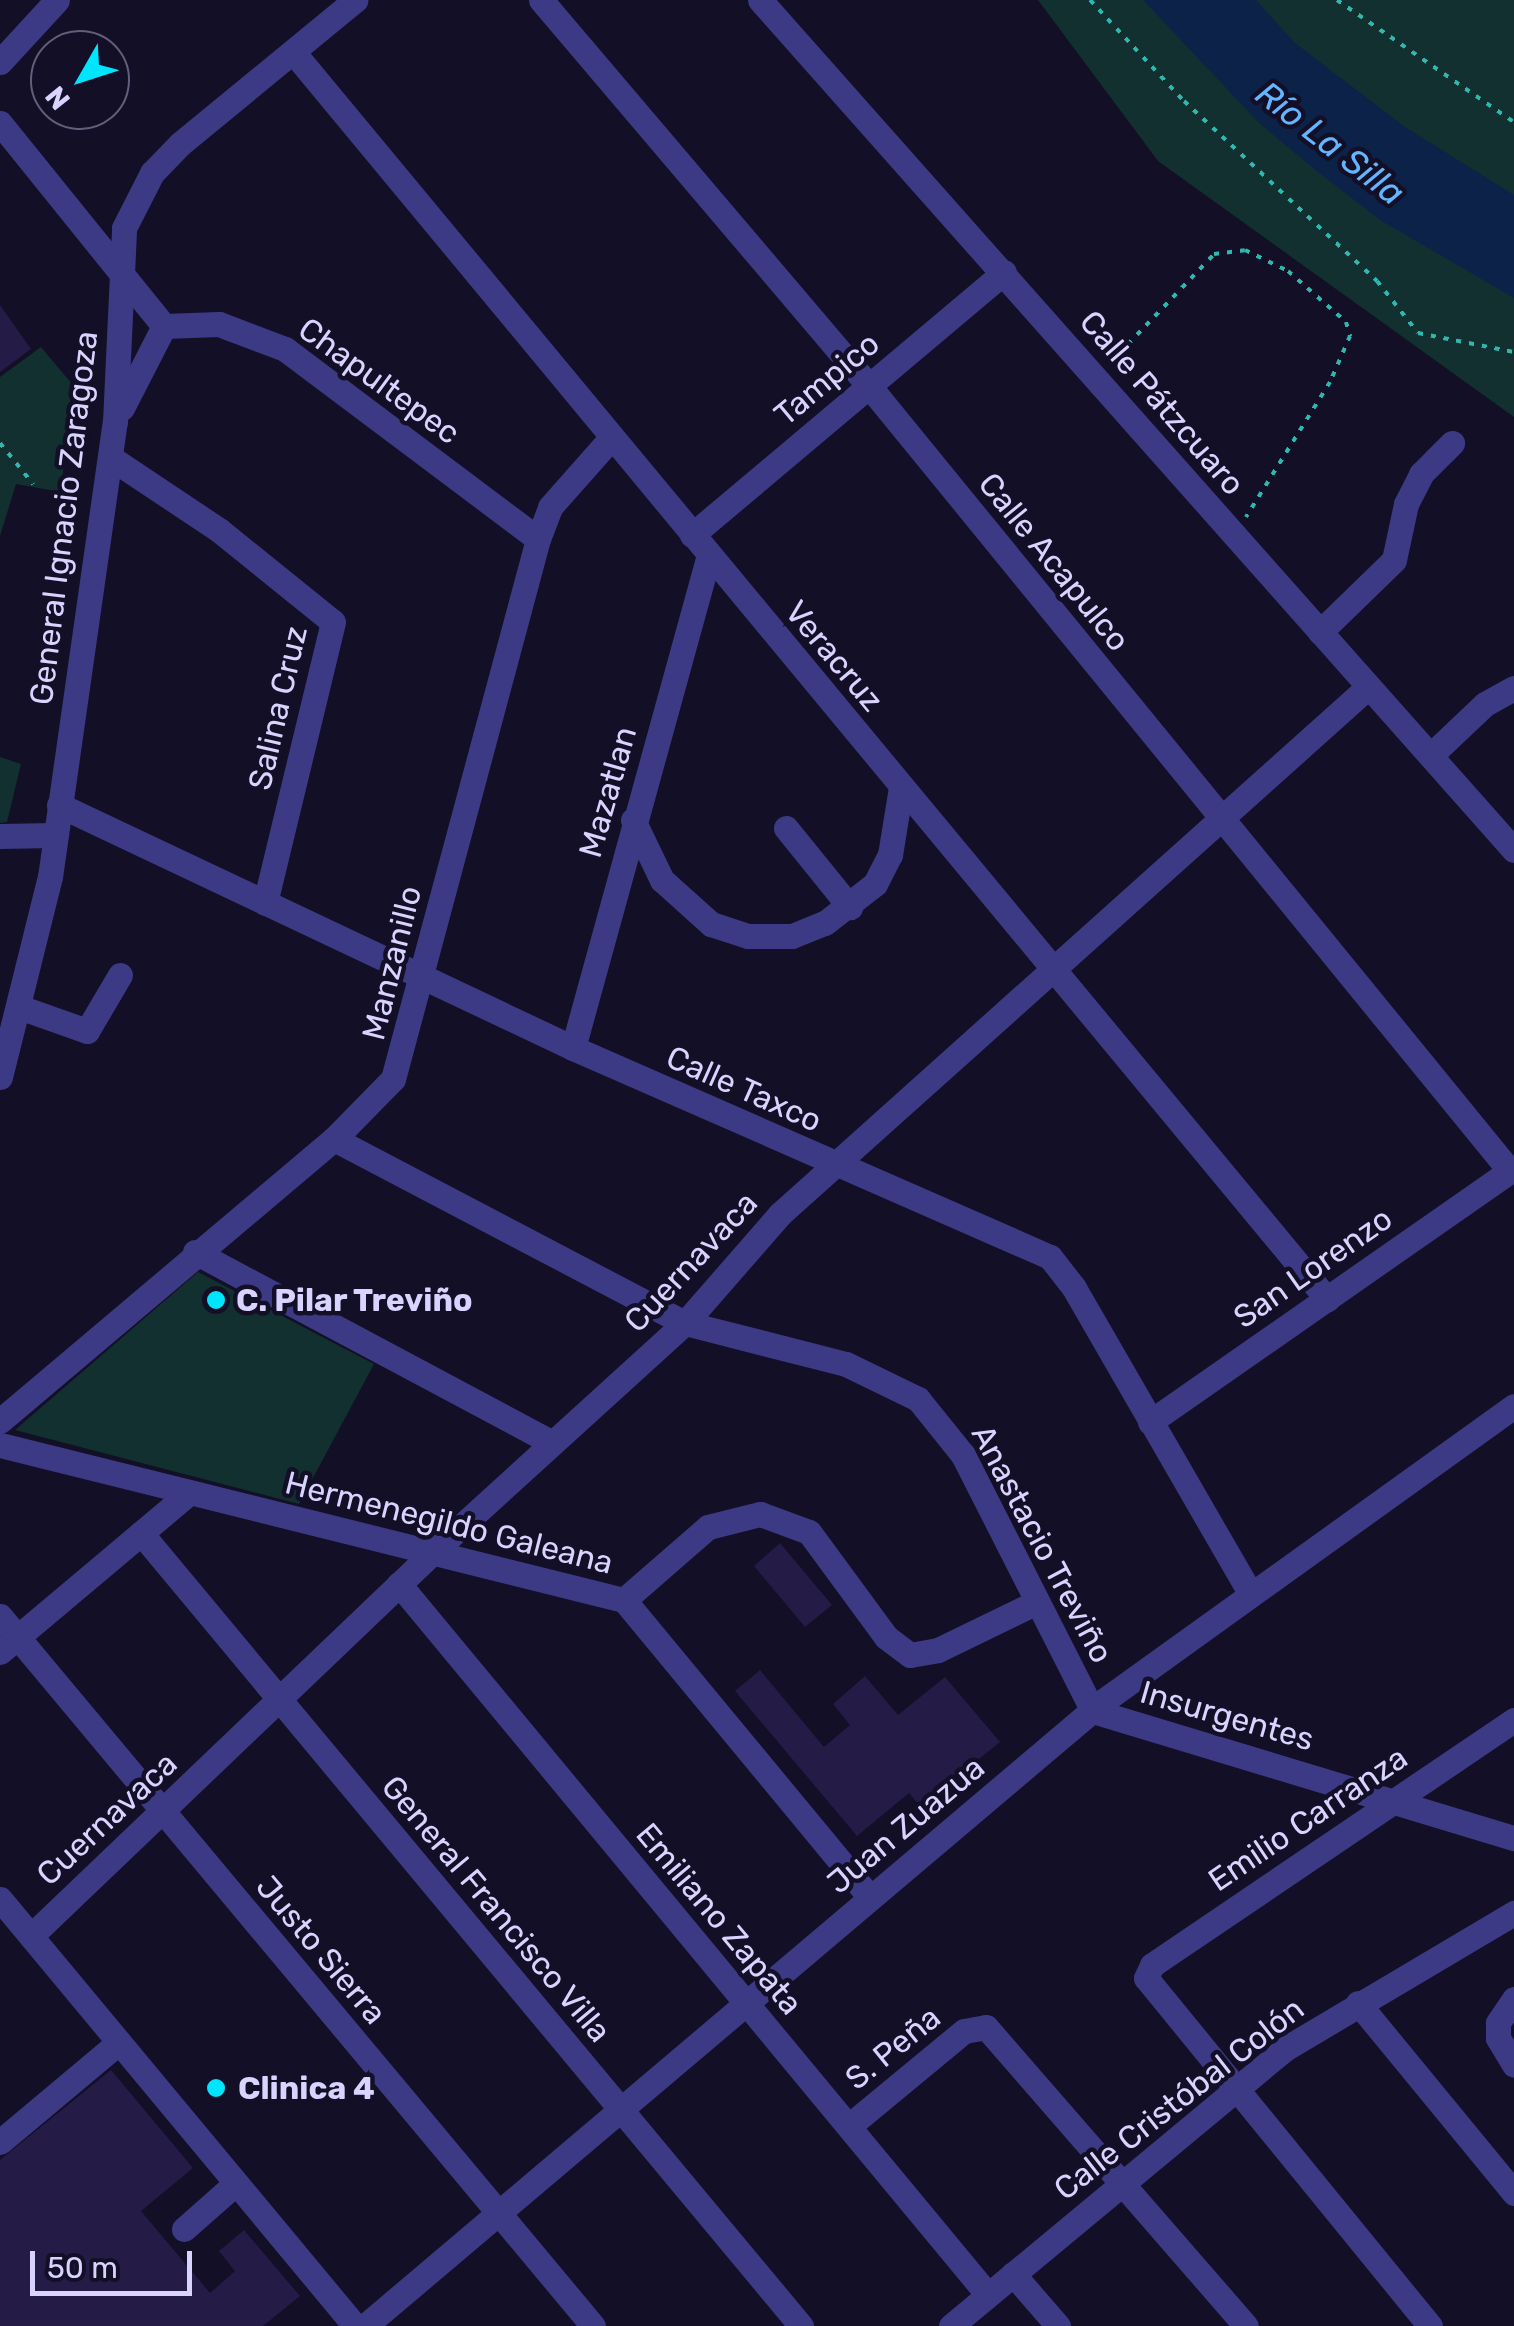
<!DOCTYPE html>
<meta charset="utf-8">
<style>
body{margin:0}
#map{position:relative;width:1514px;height:2326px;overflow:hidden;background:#130f26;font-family:Rubik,sans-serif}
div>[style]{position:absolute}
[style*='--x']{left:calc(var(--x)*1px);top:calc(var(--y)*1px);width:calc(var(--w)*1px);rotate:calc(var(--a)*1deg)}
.green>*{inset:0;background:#12302f}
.water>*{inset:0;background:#0c2248}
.building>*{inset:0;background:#241b47}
.path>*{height:4px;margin-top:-2px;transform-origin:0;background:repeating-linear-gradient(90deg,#2fb8b0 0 5px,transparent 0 13px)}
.minor>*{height:25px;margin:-12.5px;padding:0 12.5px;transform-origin:12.5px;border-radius:12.5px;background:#3d3a85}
.dots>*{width:28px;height:28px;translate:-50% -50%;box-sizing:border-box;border:5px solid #130f26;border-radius:50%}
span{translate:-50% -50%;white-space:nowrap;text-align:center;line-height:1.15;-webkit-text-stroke:9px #130f26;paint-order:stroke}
.street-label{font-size:32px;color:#d9d4ff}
.poi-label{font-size:32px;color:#d9d4ff;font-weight:700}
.left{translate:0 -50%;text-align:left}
.water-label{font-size:35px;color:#62b6ff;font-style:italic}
.north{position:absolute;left:30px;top:30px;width:100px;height:100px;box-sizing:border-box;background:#130f26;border:2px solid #625e7d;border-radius:50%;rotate:231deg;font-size:28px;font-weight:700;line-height:40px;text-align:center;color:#d9d4ff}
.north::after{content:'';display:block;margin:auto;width:35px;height:45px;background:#00e5ff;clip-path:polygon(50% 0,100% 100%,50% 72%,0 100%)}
.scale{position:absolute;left:30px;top:2251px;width:162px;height:45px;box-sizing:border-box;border:5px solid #d9d4ff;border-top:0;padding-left:12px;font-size:30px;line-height:35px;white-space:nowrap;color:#d9d4ff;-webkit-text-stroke:8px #130f26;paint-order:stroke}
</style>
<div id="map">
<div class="green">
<div style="clip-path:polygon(1038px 0,1514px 0,1514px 417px,1158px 161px)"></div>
<div style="clip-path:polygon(41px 347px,72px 384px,61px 492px,16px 484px,0 536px,0 377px)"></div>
<div style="clip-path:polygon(0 757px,21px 764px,7px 822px,0 823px)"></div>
<div style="clip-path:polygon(198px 1272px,374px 1364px,299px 1504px,15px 1430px)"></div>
</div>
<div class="water">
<div style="clip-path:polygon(1143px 0,1256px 0,1295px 43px,1405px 127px,1514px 195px,1514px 298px,1380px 220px,1313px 168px,1259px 123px)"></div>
</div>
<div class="building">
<div style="clip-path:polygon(0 305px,31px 349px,0 372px)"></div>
<div style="clip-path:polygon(780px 1543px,832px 1605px,805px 1627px,754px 1566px)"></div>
<div style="clip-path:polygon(760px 1670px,824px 1747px,850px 1725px,833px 1704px,865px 1676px,898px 1715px,945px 1677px,1000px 1742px,920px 1806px,909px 1793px,857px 1836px,735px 1691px)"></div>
<div style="clip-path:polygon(111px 2070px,193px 2168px,141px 2211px,210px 2293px,235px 2271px,219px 2251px,244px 2230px,300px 2296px,263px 2326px,0 2326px,0 2160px)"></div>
</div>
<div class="path">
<div style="--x:1090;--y:0;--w:138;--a:47.1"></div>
<div style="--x:1184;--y:101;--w:264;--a:43"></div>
<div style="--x:1377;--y:281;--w:66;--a:51.7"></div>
<div style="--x:1418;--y:333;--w:98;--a:11.2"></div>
<div style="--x:1337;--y:0;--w:215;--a:34.6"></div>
<div style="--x:1110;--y:363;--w:151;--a:-46.3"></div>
<div style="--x:1214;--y:254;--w:31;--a:-7"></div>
<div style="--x:1245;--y:250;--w:48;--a:26"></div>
<div style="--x:1288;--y:271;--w:77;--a:41.3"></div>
<div style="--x:1346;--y:322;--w:15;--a:74"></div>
<div style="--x:1350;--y:336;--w:50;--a:113.5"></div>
<div style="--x:1330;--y:382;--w:159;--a:121.9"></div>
<div style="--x:0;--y:443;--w:53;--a:51.2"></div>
</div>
<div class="minor">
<div style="--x:541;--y:0;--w:507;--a:49.64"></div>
<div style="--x:869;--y:386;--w:1013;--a:50.77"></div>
<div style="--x:760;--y:0;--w:1136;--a:48.43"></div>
<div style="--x:294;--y:53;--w:1619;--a:50.34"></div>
<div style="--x:0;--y:62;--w:84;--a:-47.4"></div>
<div style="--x:0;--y:123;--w:261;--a:51.1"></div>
<div style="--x:164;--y:326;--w:92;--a:117.1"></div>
<div style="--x:164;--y:326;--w:55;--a:-2.1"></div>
<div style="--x:219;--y:324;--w:71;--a:20.7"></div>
<div style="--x:285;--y:349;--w:316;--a:36.9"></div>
<div style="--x:111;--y:458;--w:130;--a:33.7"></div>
<div style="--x:219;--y:530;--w:146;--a:38.9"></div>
<div style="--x:333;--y:622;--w:289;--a:103.6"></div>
<div style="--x:692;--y:535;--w:408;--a:-40.1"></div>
<div style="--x:1320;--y:632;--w:103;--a:-44.2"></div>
<div style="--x:1394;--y:560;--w:57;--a:-77.9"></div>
<div style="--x:1406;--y:504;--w:34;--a:-63"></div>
<div style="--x:1421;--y:474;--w:44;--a:-45"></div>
<div style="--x:1431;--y:755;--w:74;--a:-43.4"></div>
<div style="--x:1485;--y:704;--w:33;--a:-29"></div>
<div style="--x:59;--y:805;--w:569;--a:25.3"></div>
<div style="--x:573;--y:1048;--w:521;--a:23.66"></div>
<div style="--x:1050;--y:1257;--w:39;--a:52"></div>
<div style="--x:1074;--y:1288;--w:352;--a:60"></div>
<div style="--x:633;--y:820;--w:67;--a:64.2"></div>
<div style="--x:662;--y:880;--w:66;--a:41.9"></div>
<div style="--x:711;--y:924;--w:39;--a:18"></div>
<div style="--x:748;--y:936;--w:44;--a:0"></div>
<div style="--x:792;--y:936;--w:35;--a:-22"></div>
<div style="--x:825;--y:923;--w:63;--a:-38"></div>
<div style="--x:875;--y:884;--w:33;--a:-63"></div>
<div style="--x:890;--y:855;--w:69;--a:-80.8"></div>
<div style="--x:786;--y:828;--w:102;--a:51"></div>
<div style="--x:0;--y:836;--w:55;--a:-1"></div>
<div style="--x:22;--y:1008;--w:69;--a:19.5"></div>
<div style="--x:87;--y:1031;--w:65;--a:-59.5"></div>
<div style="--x:573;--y:1048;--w:511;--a:-74.58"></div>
<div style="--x:0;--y:1077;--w:206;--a:-76"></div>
<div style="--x:50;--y:877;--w:460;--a:-81.9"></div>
<div style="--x:115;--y:422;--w:194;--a:-87.3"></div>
<div style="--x:124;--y:228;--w:62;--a:-63"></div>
<div style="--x:152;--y:173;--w:40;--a:-46"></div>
<div style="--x:180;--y:144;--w:227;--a:-39.4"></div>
<div style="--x:334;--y:1139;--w:396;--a:27.7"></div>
<div style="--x:685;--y:1323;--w:166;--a:14.3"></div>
<div style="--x:846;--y:1364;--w:80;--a:25.9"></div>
<div style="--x:918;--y:1399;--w:72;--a:51.2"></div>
<div style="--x:963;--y:1455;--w:287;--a:63.1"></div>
<div style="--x:1093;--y:1711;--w:440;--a:16.8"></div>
<div style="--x:195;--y:1252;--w:405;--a:28.1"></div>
<div style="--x:0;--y:1421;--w:437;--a:-40.2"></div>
<div style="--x:334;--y:1139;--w:84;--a:-45.5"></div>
<div style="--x:393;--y:1079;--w:559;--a:-74.97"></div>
<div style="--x:538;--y:539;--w:34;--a:-69"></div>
<div style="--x:550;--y:507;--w:92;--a:-48.5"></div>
<div style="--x:1150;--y:1422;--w:444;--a:-34.9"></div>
<div style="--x:0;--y:1445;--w:643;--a:13.95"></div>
<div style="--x:624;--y:1600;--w:386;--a:50.4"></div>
<div style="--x:141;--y:1533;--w:1032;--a:50.23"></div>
<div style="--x:399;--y:1584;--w:923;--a:50.36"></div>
<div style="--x:624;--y:1600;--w:111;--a:-41"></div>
<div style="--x:708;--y:1527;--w:54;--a:-14"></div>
<div style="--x:760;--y:1514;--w:52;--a:20.2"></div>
<div style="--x:809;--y:1532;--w:130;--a:53.7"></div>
<div style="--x:886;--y:1637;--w:30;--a:37"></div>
<div style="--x:910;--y:1655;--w:28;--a:-10"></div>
<div style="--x:938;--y:1650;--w:108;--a:-25.9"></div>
<div style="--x:0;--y:1616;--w:925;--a:50.13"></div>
<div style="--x:0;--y:1652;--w:248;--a:-40.1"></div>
<div style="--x:0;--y:1899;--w:555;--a:50.26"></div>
<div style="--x:31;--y:1936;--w:556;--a:-43.69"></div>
<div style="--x:433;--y:1552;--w:341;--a:-42.3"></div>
<div style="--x:685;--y:1323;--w:145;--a:-48.9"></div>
<div style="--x:780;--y:1214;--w:790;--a:-41.87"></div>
<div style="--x:1514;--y:1999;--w:29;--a:124"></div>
<div style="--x:1498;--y:2023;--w:15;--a:90"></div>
<div style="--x:1498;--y:2038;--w:31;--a:59"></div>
<div style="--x:1358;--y:2003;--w:246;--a:50.6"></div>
<div style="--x:849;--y:2126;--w:149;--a:-39.6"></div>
<div style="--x:964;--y:2031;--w:22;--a:-10"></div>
<div style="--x:986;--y:2027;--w:396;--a:49"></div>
<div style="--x:0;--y:2142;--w:155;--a:-40"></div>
<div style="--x:184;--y:2229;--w:69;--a:-41.5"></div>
<div style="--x:1013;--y:2274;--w:69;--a:49.1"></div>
<div style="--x:365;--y:2326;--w:966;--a:-40.25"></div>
<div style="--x:1102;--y:1702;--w:507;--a:-35.7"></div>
<div style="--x:951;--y:2326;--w:432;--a:-39.7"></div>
<div style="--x:1283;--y:2050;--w:269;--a:-30.7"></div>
<div style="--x:1430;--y:2326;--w:449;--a:-129.2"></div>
<div style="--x:1146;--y:1978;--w:14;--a:-65"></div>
<div style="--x:1152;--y:1965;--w:437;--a:-34.1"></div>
</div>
<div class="dots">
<div style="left:216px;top:1300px;background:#00e5ff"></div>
<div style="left:216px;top:2088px;background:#00e5ff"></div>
</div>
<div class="street-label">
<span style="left:827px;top:379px;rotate:-40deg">Tampico</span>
<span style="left:379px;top:381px;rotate:36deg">Chapultepec</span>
<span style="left:1162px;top:403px;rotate:49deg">Calle Pátzcuaro</span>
<span style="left:64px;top:518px;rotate:-83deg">General Ignacio Zaragoza</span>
<span style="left:1054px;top:562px;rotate:51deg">Calle Acapulco</span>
<span style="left:834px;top:656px;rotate:50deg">Veracruz</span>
<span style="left:278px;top:708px;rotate:-77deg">Salina Cruz</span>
<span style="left:608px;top:792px;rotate:-74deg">Mazatlan</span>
<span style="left:392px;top:963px;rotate:-76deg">Manzanillo</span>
<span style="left:744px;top:1089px;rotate:24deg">Calle Taxco</span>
<span style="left:691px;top:1262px;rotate:-47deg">Cuernavaca</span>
<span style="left:1313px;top:1268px;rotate:-35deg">San Lorenzo</span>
<span style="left:449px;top:1523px;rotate:14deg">Hermenegildo Galeana</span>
<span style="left:1042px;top:1544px;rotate:62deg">Anastacio Treviño</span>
<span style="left:1227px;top:1716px;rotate:16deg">Insurgentes</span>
<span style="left:107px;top:1819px;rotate:-43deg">Cuernavaca</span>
<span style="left:1308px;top:1819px;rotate:-34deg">Emilio Carranza</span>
<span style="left:906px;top:1825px;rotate:-40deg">Juan Zuazua</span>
<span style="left:496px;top:1909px;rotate:50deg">General Francisco Villa</span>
<span style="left:719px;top:1919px;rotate:50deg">Emiliano Zapata</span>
<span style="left:321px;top:1950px;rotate:50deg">Justo Sierra</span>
<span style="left:893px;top:2048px;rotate:-39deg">S. Peña</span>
<span style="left:1179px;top:2099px;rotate:-38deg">Calle Cristóbal Colón</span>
</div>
<div class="poi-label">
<span class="left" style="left:236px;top:1300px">C. Pilar Treviño</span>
<span class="left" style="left:238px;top:2088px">Clinica 4</span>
</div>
<div class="water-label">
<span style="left:1330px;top:143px;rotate:38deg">Río La Silla</span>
</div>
<div class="north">N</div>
<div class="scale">50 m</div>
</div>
